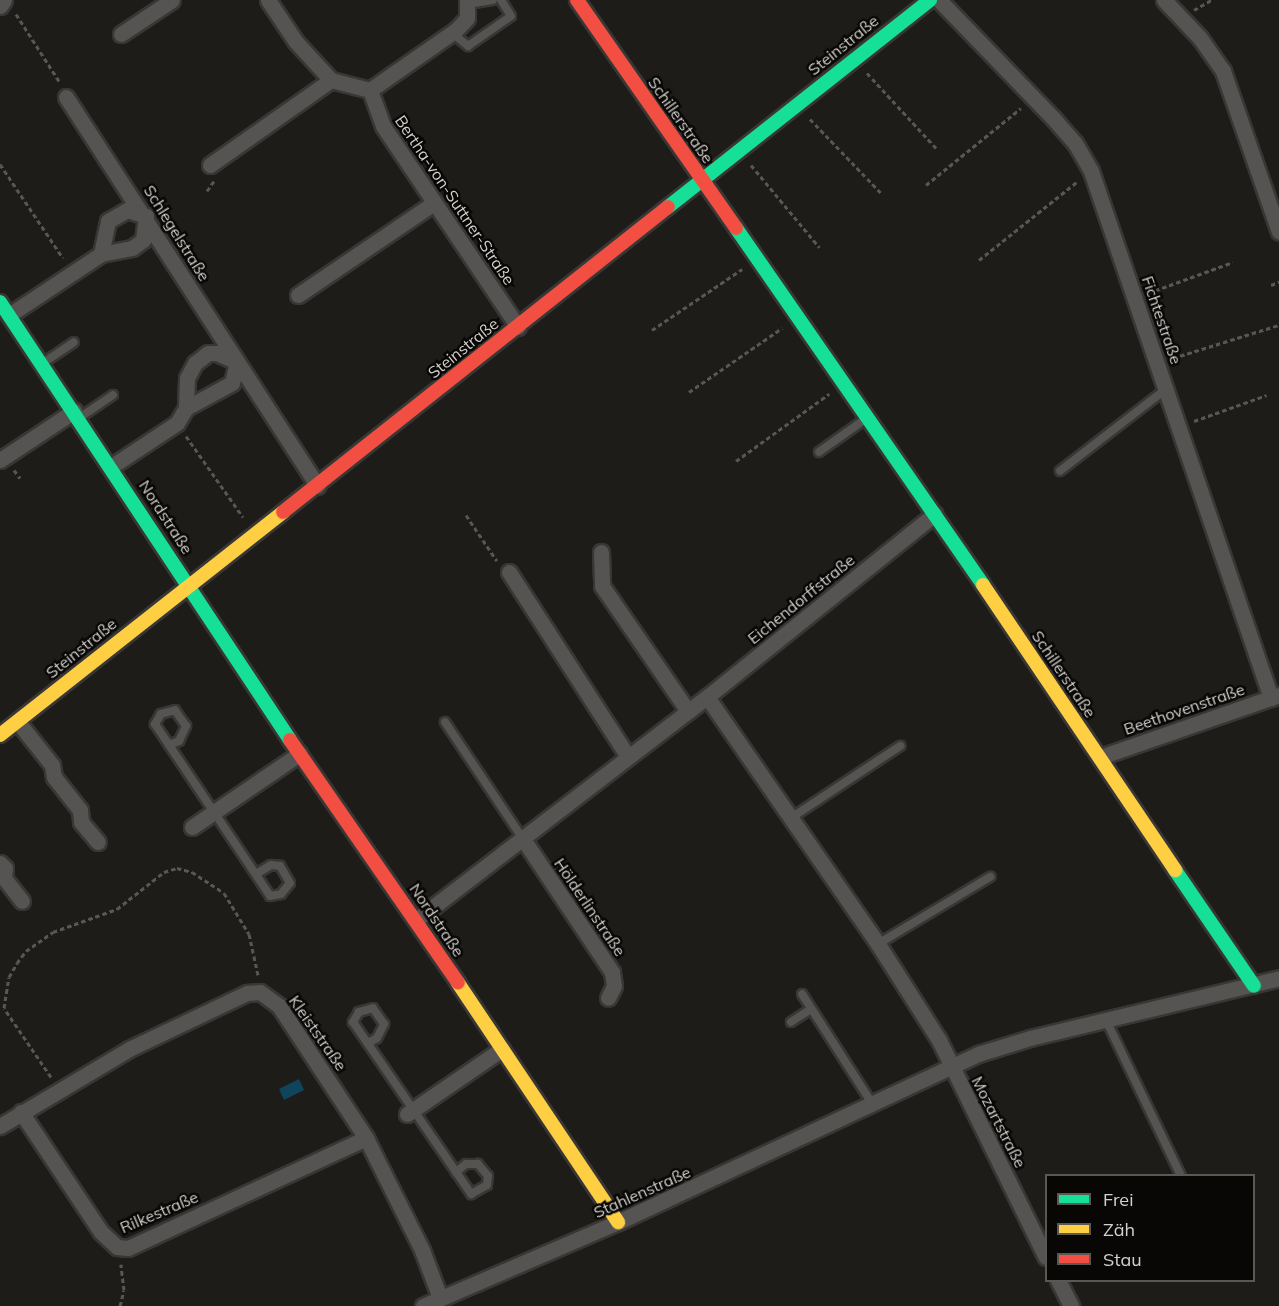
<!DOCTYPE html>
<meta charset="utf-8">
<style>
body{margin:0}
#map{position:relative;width:1279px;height:1306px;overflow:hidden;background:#1e1c19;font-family:Mulish,sans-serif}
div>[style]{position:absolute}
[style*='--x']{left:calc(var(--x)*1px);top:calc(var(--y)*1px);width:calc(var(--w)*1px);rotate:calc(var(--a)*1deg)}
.water>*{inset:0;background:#0f455c}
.path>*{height:3px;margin-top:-1.5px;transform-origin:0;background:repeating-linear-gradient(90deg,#585754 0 4.5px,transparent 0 7.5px)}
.roads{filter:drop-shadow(2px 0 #383735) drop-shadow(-2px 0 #383735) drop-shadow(0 2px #383735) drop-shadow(0 -2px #383735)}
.lane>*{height:8px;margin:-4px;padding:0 4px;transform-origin:4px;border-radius:4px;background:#555453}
.street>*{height:15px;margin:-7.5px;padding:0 7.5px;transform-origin:7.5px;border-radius:7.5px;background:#555453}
.fast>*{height:14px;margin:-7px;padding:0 7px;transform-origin:7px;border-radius:7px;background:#16e098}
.slow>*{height:14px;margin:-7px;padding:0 7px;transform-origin:7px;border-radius:7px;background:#ffcf43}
.jam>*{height:14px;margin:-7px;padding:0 7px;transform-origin:7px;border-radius:7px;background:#f24e42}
span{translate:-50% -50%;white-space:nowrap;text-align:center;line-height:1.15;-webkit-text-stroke:5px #080705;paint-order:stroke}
.street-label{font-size:16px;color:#d3d1ce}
.legend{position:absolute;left:1045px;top:1174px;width:210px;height:108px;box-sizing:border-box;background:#080705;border:2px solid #595855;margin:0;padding:8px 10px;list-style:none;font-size:18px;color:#d3d1ce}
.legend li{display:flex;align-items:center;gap:12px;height:30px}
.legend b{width:30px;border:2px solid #595855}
</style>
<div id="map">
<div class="water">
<div style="clip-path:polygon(299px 1079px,304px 1090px,284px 1100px,279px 1089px)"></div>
</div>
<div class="path">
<div style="--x:1194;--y:10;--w:20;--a:-30"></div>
<div style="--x:16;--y:14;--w:80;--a:57.3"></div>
<div style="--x:867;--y:73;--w:103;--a:47.4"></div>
<div style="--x:810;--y:119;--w:104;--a:46.2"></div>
<div style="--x:0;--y:164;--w:113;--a:56.2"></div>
<div style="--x:751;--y:165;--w:107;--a:50.3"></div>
<div style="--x:926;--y:185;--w:122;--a:-39"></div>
<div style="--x:207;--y:191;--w:12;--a:-55"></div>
<div style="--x:979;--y:260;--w:127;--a:-38.6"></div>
<div style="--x:1271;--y:285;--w:9;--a:-21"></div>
<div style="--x:1148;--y:293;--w:90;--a:-20"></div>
<div style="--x:652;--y:330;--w:109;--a:-34.1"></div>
<div style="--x:1173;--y:358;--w:111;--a:-17.3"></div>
<div style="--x:689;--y:392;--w:113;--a:-34.5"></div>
<div style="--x:1194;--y:421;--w:77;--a:-19.6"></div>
<div style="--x:186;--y:436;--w:99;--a:54.9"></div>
<div style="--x:736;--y:461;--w:115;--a:-35.8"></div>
<div style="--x:14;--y:470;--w:10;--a:53"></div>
<div style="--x:466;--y:515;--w:55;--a:56"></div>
<div style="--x:51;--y:1077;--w:83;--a:-124.3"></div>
<div style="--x:4;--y:1008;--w:31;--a:-81"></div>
<div style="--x:9;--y:977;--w:16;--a:-60"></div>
<div style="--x:17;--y:963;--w:15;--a:-53"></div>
<div style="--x:26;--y:951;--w:33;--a:-35"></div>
<div style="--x:53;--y:932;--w:68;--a:-19.8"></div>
<div style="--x:117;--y:909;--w:60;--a:-38.2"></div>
<div style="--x:164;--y:872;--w:14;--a:-17"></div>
<div style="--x:177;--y:868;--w:16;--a:15"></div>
<div style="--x:192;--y:872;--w:38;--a:33"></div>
<div style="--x:224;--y:893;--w:48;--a:58.6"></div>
<div style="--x:249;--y:934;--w:42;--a:77.6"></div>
<div style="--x:120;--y:1306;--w:16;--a:-76"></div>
<div style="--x:124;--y:1290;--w:26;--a:-97"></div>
</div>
<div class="roads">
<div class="lane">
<div style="--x:468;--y:4;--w:25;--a:-9"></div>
<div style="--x:452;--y:33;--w:21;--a:39"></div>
<div style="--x:468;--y:46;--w:52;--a:-34.9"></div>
<div style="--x:511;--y:16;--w:19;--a:-122"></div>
<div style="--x:43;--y:363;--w:37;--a:-34"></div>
<div style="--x:79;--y:418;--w:41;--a:-34.1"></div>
<div style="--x:819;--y:452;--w:59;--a:-35.3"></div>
<div style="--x:1060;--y:471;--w:134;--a:-37.7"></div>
<div style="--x:445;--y:722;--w:141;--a:56.3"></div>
<div style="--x:169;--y:745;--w:11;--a:-22"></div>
<div style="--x:179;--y:741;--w:17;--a:-65"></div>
<div style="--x:186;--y:726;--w:19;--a:-125"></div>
<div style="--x:175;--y:710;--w:15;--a:164"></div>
<div style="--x:161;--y:714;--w:12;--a:121"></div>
<div style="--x:155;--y:724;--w:207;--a:56.2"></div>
<div style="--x:270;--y:896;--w:11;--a:-10"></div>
<div style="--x:281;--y:894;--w:14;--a:-51"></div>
<div style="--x:290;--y:883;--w:20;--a:-120"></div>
<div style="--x:280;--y:866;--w:9;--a:-174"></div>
<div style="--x:271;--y:865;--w:17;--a:149"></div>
<div style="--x:791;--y:818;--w:131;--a:-33.4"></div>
<div style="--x:878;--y:944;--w:131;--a:-30.9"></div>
<div style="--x:802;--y:994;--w:132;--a:57.4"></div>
<div style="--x:1106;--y:1020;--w:173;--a:64.3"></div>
<div style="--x:791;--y:1022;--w:24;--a:-33"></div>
<div style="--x:368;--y:1043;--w:10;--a:-29"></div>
<div style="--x:377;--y:1038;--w:16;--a:-63"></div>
<div style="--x:384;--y:1024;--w:19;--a:-125"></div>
<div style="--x:373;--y:1008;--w:15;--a:164"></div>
<div style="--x:359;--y:1012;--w:12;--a:121"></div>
<div style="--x:353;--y:1022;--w:209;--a:55.5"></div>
<div style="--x:471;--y:1194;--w:18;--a:-29"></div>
<div style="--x:487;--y:1185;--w:9;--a:-84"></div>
<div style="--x:488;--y:1176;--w:16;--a:-130"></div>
<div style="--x:478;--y:1164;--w:12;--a:180"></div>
<div style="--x:466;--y:1164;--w:13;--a:141"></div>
</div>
<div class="street">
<div style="--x:268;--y:0;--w:50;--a:56.3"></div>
<div style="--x:296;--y:42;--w:52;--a:47.4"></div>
<div style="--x:331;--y:80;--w:40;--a:14.4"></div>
<div style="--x:370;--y:90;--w:105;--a:-34.9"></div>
<div style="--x:456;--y:30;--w:16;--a:-47"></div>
<div style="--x:467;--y:18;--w:18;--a:-90"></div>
<div style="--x:939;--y:0;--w:164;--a:46"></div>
<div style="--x:1053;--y:118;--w:33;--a:49"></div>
<div style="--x:1075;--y:143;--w:32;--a:60"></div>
<div style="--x:1091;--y:171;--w:557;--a:71.14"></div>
<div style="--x:1164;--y:0;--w:52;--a:46.5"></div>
<div style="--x:1200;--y:38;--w:40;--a:55.1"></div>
<div style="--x:1223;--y:71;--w:170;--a:70.8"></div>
<div style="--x:0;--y:6;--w:7;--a:-56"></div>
<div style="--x:121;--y:34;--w:61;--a:-33.7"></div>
<div style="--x:370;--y:90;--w:38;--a:70"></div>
<div style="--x:383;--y:126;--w:242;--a:56.1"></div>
<div style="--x:66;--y:97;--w:463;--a:57.1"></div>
<div style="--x:210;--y:165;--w:148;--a:-35.1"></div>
<div style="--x:298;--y:295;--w:164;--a:-34.1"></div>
<div style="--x:9;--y:315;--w:110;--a:-33.5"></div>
<div style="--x:101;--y:254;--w:32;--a:-11"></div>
<div style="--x:132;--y:248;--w:14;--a:-36"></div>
<div style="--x:143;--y:240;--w:24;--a:-83"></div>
<div style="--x:146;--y:216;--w:20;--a:-162"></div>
<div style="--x:127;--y:210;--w:22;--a:150"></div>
<div style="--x:108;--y:221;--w:34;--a:102"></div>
<div style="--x:0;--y:460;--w:89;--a:-33.5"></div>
<div style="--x:112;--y:466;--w:78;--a:-33.5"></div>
<div style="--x:177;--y:423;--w:17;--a:-59"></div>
<div style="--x:186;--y:408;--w:52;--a:-28.5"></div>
<div style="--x:232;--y:383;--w:22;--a:-77"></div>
<div style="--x:237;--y:362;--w:22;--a:-156"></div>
<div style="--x:217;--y:353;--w:9;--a:180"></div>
<div style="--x:208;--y:353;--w:16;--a:142"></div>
<div style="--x:195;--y:363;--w:17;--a:118"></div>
<div style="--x:187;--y:378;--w:30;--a:92"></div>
<div style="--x:601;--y:552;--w:34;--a:88"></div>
<div style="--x:602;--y:586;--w:152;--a:55.5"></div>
<div style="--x:509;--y:572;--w:220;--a:57.2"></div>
<div style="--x:707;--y:697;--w:300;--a:55.3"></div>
<div style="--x:878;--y:944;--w:114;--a:57.6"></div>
<div style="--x:939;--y:1040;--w:242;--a:63.8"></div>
<div style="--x:18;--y:722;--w:55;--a:51.7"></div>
<div style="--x:52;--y:765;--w:12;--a:81"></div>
<div style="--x:54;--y:777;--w:42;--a:51.8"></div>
<div style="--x:80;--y:810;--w:12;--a:85"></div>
<div style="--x:81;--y:822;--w:26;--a:50"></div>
<div style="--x:1100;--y:757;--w:189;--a:-19.1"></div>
<div style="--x:192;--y:827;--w:130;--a:-34.3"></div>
<div style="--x:523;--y:839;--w:160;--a:56.2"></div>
<div style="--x:612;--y:972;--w:14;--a:82"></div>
<div style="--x:614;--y:986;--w:13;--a:117"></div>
<div style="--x:0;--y:863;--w:7;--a:45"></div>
<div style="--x:5;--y:868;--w:10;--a:96"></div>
<div style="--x:4;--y:878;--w:29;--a:52"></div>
<div style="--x:416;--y:920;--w:367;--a:-37.5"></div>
<div style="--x:707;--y:697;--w:292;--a:-38.8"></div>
<div style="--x:21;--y:1112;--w:144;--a:56.3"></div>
<div style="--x:101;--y:1232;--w:22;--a:43"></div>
<div style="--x:117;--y:1247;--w:11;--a:5"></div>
<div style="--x:128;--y:1248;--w:262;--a:-24.8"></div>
<div style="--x:407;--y:1114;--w:115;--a:-34.4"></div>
<div style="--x:0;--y:1126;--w:150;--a:-30.8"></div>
<div style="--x:129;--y:1049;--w:131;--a:-25.4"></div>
<div style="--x:247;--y:993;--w:13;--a:-4"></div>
<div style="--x:260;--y:992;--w:24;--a:36"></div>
<div style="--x:279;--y:1006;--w:158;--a:56.6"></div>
<div style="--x:366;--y:1138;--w:125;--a:63.4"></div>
<div style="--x:422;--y:1250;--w:51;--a:69.4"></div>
<div style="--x:1058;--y:1280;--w:29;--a:63"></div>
<div style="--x:423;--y:1306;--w:212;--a:-23.3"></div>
<div style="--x:618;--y:1222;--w:397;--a:-25"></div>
<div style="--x:978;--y:1054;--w:54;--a:-17.1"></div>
<div style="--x:1030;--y:1038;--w:256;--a:-13.5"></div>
</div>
<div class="fast">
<div style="--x:668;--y:207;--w:334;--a:-38.3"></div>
<div style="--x:736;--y:228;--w:434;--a:55.3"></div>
<div style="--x:0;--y:302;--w:525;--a:56.49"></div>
<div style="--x:1175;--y:870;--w:140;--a:55.7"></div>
</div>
<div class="slow">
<div style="--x:983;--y:585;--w:344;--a:56"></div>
<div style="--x:0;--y:735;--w:360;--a:-38.2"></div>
<div style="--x:458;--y:983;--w:288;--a:56.2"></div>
</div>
<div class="jam">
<div style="--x:577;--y:0;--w:278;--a:55.1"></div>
<div style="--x:283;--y:512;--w:491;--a:-38.4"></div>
<div style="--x:290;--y:740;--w:295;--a:55.3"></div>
</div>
</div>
<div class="street-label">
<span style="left:843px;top:45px;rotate:-39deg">Steinstraße</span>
<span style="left:681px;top:120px;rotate:55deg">Schillerstraße</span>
<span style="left:455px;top:200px;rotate:56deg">Bertha-von-Suttner-Straße</span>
<span style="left:177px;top:233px;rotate:58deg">Schlegelstraße</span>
<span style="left:1162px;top:320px;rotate:71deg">Fichtestraße</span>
<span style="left:463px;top:348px;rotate:-39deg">Steinstraße</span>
<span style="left:166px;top:517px;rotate:57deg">Nordstraße</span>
<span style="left:801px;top:599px;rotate:-39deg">Eichendorffstraße</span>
<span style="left:81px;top:648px;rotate:-39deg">Steinstraße</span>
<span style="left:1064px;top:674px;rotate:56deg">Schillerstraße</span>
<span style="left:1184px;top:709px;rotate:-19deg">Beethovenstraße</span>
<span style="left:590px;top:907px;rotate:56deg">Hölderlinstraße</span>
<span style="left:437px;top:920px;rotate:56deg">Nordstraße</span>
<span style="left:318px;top:1033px;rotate:55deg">Kleiststraße</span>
<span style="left:999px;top:1122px;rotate:63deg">Mozartstraße</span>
<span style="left:642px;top:1192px;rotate:-24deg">Stahlenstraße</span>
<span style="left:159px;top:1212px;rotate:-23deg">Rilkestraße</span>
</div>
<ul class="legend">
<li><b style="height:8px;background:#16e098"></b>Frei</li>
<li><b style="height:8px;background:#ffcf43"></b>Zäh</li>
<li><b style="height:8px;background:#f24e42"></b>Stau</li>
</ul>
</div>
